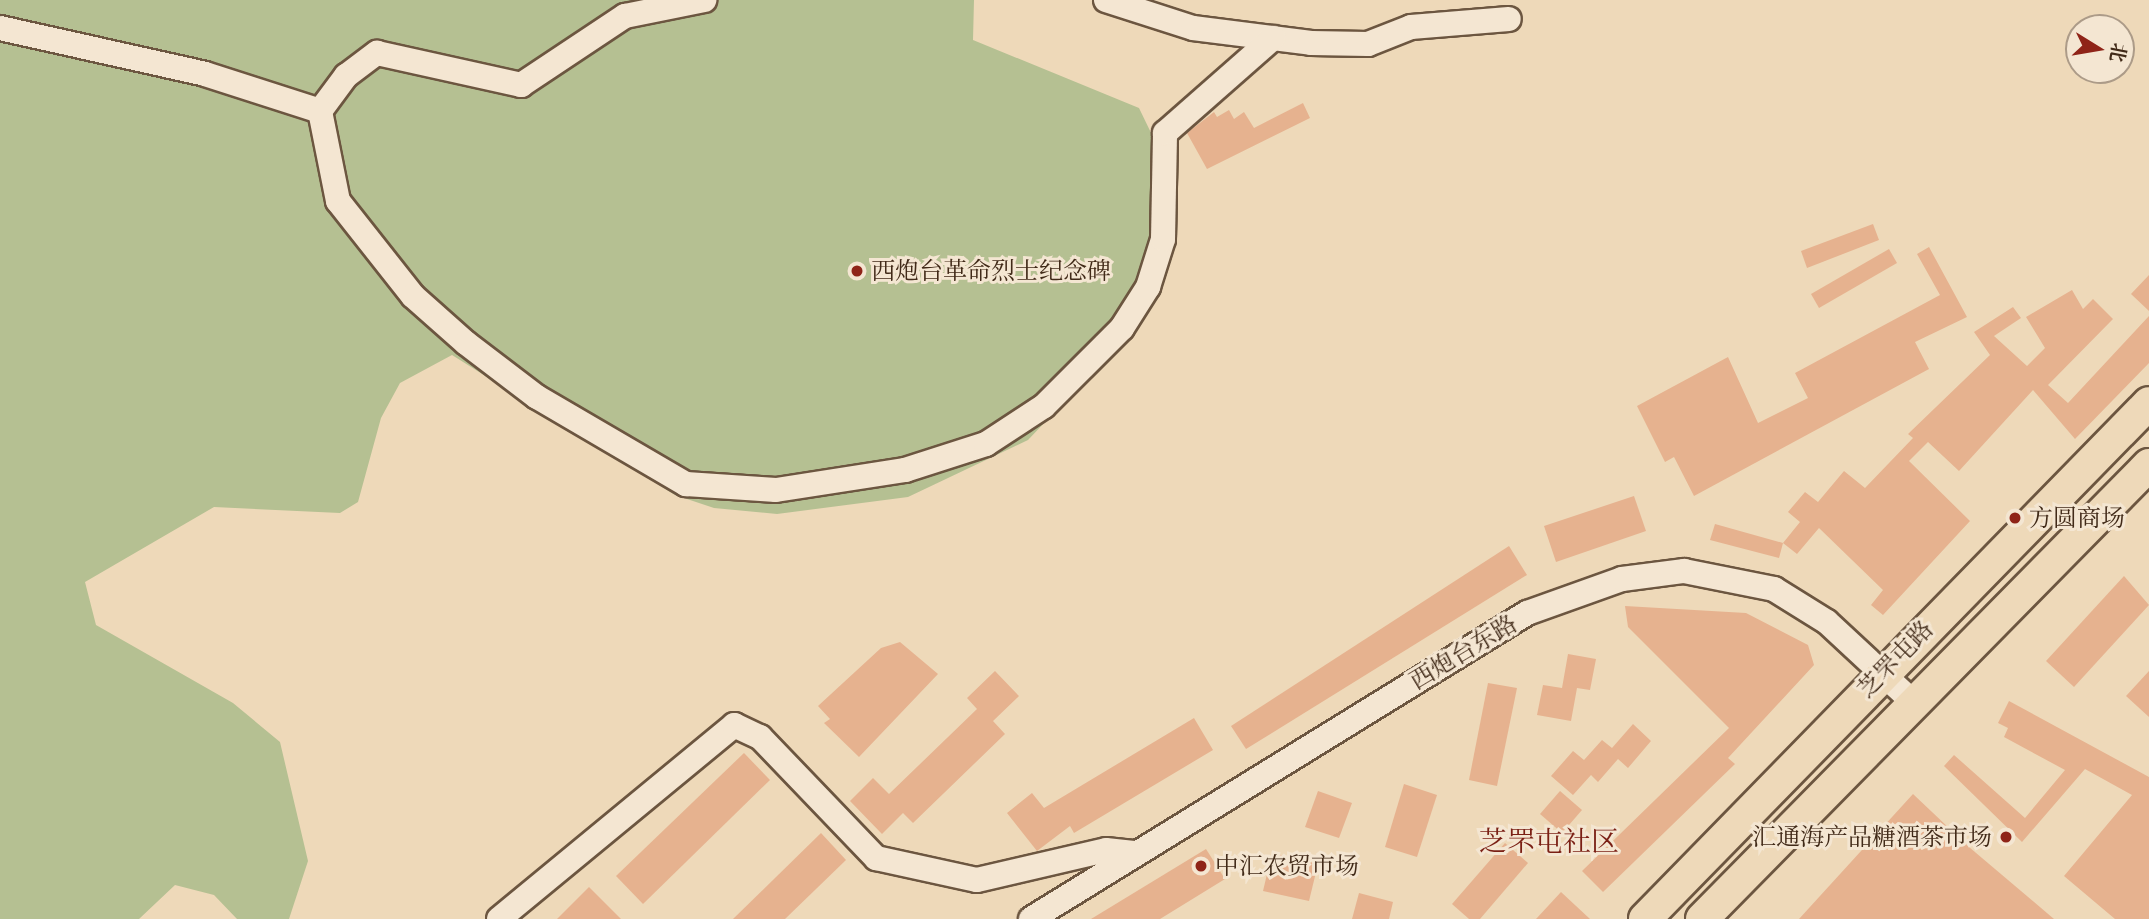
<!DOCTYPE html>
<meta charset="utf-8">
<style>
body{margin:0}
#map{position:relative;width:2149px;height:919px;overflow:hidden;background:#eed9b9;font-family:"Gentium Book Plus","Noto Serif SC",serif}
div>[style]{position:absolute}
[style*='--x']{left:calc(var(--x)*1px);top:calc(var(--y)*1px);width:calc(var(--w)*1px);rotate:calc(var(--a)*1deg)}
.green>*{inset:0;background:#b5c092}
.building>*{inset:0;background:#e6b28f}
.roads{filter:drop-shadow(2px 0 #6c5640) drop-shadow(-2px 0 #6c5640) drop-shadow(0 2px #6c5640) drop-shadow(0 -2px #6c5640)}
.minor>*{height:24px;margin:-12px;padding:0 12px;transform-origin:12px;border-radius:12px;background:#f4e6d2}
.major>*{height:32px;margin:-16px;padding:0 16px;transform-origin:16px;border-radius:16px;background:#eed9b9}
.dots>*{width:19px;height:19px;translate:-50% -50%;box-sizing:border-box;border:4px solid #f4e6d2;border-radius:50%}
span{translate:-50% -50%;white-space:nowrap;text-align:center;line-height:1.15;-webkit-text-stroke:6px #f4e6d2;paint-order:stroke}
.poi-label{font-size:24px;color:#412a18}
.left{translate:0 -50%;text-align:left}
.right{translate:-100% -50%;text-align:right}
.street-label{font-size:24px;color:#412a18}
.quarter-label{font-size:28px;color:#7a1f14}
.north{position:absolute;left:2065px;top:14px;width:70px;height:70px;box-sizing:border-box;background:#f4e6d2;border:2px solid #ac9b88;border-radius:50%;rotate:101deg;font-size:19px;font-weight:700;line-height:28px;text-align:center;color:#412a18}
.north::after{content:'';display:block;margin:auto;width:24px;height:32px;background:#8f2418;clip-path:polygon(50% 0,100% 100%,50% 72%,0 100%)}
</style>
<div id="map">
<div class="green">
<div style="clip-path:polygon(0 0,974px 0,973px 40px,1139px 108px,1169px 170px,1141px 321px,1028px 440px,908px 497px,777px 514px,714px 508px,675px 495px,452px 355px,400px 383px,381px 418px,358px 502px,340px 513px,214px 507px,85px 582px,96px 625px,233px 703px,280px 742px,308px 861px,289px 919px,237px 919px,214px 895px,175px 885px,139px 919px,0 919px)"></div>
</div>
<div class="building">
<div style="clip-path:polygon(1303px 103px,1310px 118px,1207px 169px,1187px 133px,1214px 112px,1217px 117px,1229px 110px,1234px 119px,1244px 112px,1254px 128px)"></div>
<div style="clip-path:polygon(1873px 224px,1879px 240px,1807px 268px,1801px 251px)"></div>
<div style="clip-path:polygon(1929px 247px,1967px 317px,1915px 342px,1929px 369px,1694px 496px,1674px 457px,1665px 462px,1637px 406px,1728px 357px,1758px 423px,1808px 398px,1795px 373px,1940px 295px,1917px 254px)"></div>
<div style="clip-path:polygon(1889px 249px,1897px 263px,1819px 308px,1811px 294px)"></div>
<div style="clip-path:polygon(2149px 275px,2149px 311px,2131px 294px)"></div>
<div style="clip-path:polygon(2072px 290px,2083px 309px,2093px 299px,2113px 319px,2048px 385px,2068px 403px,2149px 316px,2149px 363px,2075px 439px,2033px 390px,1959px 471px,1928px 442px,1909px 461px,1970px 521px,1883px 615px,1871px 605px,1883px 590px,1819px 528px,1797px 554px,1783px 543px,1800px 522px,1788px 512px,1805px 492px,1818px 502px,1844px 471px,1865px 488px,1913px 438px,1908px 434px,1990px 355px,1974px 332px,2013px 307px,2021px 318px,1994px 336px,2027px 366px,2045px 348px,2026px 317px)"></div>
<div style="clip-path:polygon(1634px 496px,1646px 531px,1556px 562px,1544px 526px)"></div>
<div style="clip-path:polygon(1715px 524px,1783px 543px,1779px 558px,1710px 540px)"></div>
<div style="clip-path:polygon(1509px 546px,1527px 575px,1246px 749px,1231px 726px)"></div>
<div style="clip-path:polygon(2124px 576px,2149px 605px,2074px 687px,2046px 661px)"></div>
<div style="clip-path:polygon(1625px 606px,1746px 613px,1808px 645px,1814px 665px,1728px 758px,1735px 764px,1603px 892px,1582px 871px,1729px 728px,1628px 627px)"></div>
<div style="clip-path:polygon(900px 642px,938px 674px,859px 757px,824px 723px,830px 719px,818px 706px,881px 648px)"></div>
<div style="clip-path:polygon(1568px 654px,1596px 659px,1590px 690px,1577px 688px,1571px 721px,1537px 715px,1543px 685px,1562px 688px)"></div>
<div style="clip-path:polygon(995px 671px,1019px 696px,993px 721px,1005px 734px,913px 823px,903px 813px,882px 834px,850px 801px,873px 778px,889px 794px,977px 709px,967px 698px)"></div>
<div style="clip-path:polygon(2149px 671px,2149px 717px,2126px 696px)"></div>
<div style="clip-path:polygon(1488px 683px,1517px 688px,1497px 786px,1469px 780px)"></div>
<div style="clip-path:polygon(2009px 701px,2149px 777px,2149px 919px,2115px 919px,2064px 876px,2132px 795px,2085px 769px,2022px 842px,1944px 766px,1954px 755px,2025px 818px,2065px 770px,2004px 737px,2008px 728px,1998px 723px)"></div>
<div style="clip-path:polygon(1194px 718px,1213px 750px,1074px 833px,1070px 826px,1037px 851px,1007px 813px,1032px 793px,1044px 808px)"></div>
<div style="clip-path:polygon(1633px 724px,1651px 741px,1628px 768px,1618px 759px,1598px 782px,1591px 775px,1573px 795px,1551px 776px,1573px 751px,1584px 760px,1602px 740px,1612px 748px)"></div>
<div style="clip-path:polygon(744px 753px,770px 780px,643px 904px,616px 876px)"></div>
<div style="clip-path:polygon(1404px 784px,1437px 795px,1417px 857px,1385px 847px)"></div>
<div style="clip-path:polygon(1318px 791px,1352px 803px,1339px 838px,1305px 827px)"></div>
<div style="clip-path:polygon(1560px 791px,1582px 810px,1562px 833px,1540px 814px)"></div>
<div style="clip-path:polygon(1913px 794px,1969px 847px,2054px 919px,1799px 919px)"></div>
<div style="clip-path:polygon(821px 833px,846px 860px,785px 919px,733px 919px)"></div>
<div style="clip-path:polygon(1505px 843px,1528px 863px,1480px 919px,1469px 919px,1452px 904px)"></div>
<div style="clip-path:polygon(1206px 849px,1225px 879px,1160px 919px,1091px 919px)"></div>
<div style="clip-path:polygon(1272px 853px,1318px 864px,1309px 901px,1263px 891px)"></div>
<div style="clip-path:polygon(589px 887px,621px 919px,557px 919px)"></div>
<div style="clip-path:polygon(1561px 892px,1590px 919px,1536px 919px)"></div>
<div style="clip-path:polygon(1359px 893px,1393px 902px,1389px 919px,1352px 919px)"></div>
</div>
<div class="roads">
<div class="minor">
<div style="--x:1106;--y:0;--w:91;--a:17.8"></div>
<div style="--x:1193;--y:28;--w:119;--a:7.2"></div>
<div style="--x:1311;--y:43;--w:57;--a:1"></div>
<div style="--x:1368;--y:44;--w:46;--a:-21.6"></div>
<div style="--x:1411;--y:27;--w:98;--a:-4.7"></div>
<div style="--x:0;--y:28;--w:210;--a:12.6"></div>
<div style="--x:205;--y:74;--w:121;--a:17.8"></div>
<div style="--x:320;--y:111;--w:44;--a:-53.4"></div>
<div style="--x:346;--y:76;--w:39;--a:-37"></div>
<div style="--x:377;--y:53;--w:148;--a:12.5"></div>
<div style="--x:521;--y:85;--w:125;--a:-33.6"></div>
<div style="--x:625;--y:16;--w:81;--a:-11.4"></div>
<div style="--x:320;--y:111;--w:92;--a:78.7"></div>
<div style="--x:338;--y:201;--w:121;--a:51.7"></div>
<div style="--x:413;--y:296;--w:71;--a:41.6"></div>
<div style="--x:466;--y:343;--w:89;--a:37.3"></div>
<div style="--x:537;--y:397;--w:173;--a:30.3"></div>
<div style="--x:686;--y:484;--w:90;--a:3.8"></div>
<div style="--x:776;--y:490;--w:131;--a:-8.8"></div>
<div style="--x:905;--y:470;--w:85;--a:-17.8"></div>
<div style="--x:986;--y:444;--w:69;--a:-33.2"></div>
<div style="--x:1044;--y:406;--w:110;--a:-45"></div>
<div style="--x:1122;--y:328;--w:49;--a:-57.6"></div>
<div style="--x:1148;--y:287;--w:50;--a:-72.6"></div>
<div style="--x:1163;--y:239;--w:106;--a:-88.9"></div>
<div style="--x:1165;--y:133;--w:144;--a:-41.3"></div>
<div style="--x:499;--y:919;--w:305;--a:-39.5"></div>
<div style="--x:734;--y:725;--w:29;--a:25"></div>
<div style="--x:760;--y:737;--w:168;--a:46.2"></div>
<div style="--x:876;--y:858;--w:103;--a:12.3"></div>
<div style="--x:977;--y:880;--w:132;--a:-13.1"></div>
<div style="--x:1106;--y:850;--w:28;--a:6"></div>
<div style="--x:1031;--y:919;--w:583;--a:-31.67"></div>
<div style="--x:1527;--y:613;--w:101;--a:-19.7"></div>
<div style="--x:1622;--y:579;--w:63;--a:-7.4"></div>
<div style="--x:1684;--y:571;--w:92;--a:11.3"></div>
<div style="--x:1774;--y:589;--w:62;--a:31.9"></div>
<div style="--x:1827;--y:622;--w:116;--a:42.9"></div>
</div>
<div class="major">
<div style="--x:1645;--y:919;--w:721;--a:-45.67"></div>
<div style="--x:1702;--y:919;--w:637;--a:-45.45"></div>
</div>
</div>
<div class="dots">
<div style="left:857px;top:271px;background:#8f2418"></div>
<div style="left:2015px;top:518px;background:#8f2418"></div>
<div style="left:2006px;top:837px;background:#8f2418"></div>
<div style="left:1201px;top:866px;background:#8f2418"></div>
</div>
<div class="poi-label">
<span class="left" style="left:871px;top:271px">西炮台革命烈士纪念碑</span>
<span class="left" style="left:2029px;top:518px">方圆商场</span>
<span class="right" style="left:1992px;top:837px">汇通海产品糖酒茶市场</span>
<span class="left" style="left:1215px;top:866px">中汇农贸市场</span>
</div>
<div class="street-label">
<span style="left:1463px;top:652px;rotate:-31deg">西炮台东路</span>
<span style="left:1895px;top:659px;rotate:-46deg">芝罘屯路</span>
</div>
<div class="quarter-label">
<span style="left:1549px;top:841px">芝罘屯社区</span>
</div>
<div class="north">北</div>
</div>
